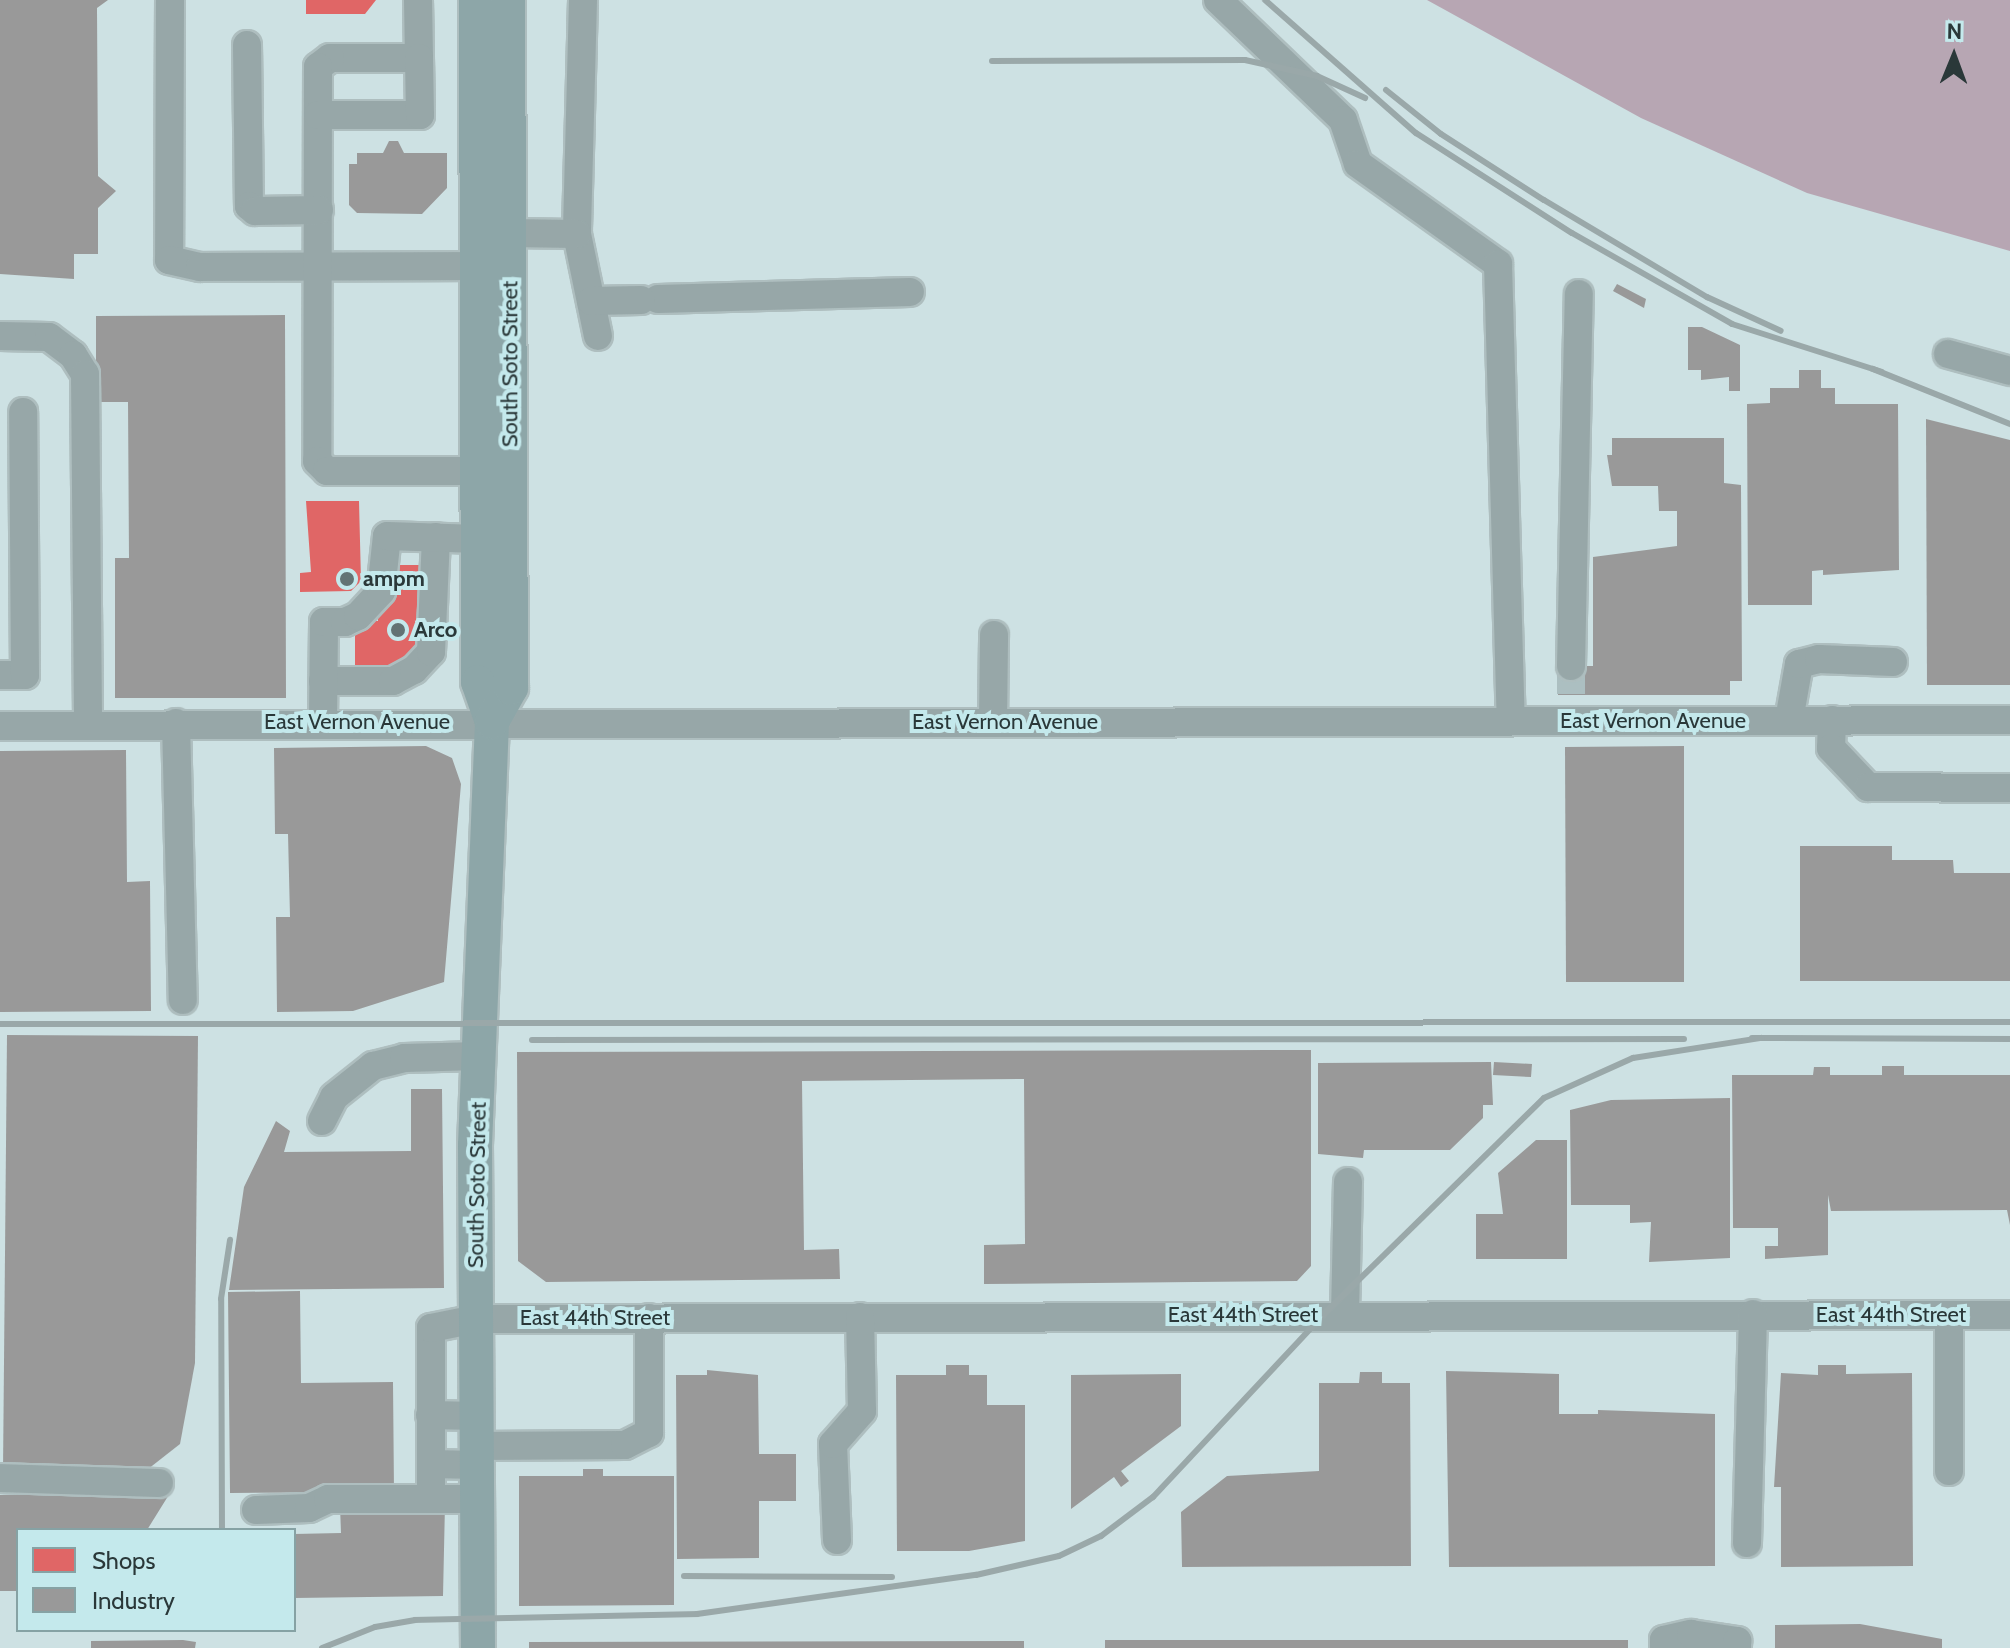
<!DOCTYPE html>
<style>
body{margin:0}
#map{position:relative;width:2010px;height:1648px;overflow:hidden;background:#cde1e3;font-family:Cabin,sans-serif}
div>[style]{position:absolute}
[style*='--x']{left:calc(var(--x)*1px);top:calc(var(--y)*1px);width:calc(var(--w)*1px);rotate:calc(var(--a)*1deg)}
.water>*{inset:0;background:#b7a6b3}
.shops>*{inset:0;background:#e06666}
.industry>*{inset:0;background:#999}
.minor-tunnel>*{height:28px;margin-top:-14px;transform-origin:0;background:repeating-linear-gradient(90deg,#acbfc1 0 28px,transparent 0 42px)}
.roads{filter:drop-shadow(2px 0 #aebebf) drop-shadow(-2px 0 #aebebf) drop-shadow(0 2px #aebebf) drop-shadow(0 -2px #aebebf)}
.minor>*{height:28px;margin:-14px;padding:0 14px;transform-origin:14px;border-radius:14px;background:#97a7a8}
.major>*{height:34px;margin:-17px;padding:0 17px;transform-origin:17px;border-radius:17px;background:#8da6a8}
.rail>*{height:6px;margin:-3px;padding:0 3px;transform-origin:3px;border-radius:3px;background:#9aa8a9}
.dots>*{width:22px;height:22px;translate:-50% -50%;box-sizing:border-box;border:4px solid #c4e9ec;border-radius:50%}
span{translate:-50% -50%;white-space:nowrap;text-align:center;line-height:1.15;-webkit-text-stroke:8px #c4e9ec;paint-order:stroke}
.street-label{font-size:22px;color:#2a3839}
.poi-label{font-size:22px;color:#2a3839;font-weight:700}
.left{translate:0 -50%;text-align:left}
.legend{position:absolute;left:16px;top:1528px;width:280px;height:104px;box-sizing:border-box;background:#c4e9ec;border:2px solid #86a2a4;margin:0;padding:10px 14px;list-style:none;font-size:24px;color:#2a3839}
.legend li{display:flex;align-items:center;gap:16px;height:40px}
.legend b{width:40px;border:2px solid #86a2a4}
.north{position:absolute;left:1914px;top:16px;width:80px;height:80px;-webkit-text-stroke:6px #c4e9ec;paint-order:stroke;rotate:1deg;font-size:22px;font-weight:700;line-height:32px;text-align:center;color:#2a3839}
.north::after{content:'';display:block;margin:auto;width:28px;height:36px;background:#2a3839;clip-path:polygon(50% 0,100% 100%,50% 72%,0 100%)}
</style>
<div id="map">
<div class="water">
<div style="clip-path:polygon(1427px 0,2010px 0,2010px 251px,1807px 193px,1641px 118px)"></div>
</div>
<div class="shops">
<div style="clip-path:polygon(306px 0,376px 0,365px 14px,306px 14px)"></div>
<div style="clip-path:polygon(306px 501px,359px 501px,361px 581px,351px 591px,300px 592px,300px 573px,311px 572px)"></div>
<div style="clip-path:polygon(378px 565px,419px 565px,419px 643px,398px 666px,355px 666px,355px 621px,378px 621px)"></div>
</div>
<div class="industry">
<div style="clip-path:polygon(0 0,108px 0,97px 8px,98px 176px,116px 191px,98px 208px,98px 254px,74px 254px,74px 279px,0 274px)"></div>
<div style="clip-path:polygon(389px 141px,398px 141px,404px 153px,447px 153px,447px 188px,422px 214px,357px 213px,349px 205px,349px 164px,357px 164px,357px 153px,383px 153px)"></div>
<div style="clip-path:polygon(1617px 284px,1646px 299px,1644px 308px,1613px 291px)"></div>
<div style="clip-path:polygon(285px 315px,286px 698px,115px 698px,115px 558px,129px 558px,128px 402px,96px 402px,96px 316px)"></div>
<div style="clip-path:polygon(1688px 327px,1702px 327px,1740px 345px,1740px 391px,1729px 391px,1729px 377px,1701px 380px,1701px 370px,1688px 370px)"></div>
<div style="clip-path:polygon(1799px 370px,1821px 370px,1821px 388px,1835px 388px,1835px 404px,1898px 404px,1899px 570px,1823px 575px,1823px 570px,1812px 571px,1812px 605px,1748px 605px,1747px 404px,1770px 403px,1770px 388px,1799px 388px)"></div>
<div style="clip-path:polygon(1926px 419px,2010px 440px,2010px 685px,1927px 685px)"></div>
<div style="clip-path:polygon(1612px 438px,1724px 438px,1724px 483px,1741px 485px,1742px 681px,1730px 681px,1730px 695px,1558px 695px,1558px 666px,1593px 666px,1593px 557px,1677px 546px,1677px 511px,1659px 511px,1658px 486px,1612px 486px,1607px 455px,1612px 455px)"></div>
<div style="clip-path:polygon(426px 746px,452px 758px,461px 784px,444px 982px,353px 1011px,277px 1012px,276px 917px,290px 917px,288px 834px,275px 834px,274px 748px)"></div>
<div style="clip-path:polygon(1684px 746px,1684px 982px,1566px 982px,1565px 747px)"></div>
<div style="clip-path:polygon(126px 750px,127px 882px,150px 881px,151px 1011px,0 1012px,0 751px)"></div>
<div style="clip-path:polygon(1800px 846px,1892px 846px,1892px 860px,1953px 860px,1954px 873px,2010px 873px,2010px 981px,1800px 981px)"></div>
<div style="clip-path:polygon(7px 1035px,198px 1036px,195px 1363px,180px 1444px,143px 1473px,3px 1472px)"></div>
<div style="clip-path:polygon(1311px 1050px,1311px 1266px,1297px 1281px,984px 1284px,984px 1245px,1025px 1244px,1024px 1079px,802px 1081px,804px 1250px,839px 1249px,840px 1279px,546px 1282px,518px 1261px,517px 1052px)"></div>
<div style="clip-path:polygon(1491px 1062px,1493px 1105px,1483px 1105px,1483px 1118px,1450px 1150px,1364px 1150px,1363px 1158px,1318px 1154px,1318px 1063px)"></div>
<div style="clip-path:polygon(1494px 1062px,1532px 1064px,1531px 1077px,1493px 1075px)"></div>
<div style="clip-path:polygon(1882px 1066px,1904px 1066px,1904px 1075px,2010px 1075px,2010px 1225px,2007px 1210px,1831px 1211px,1828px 1195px,1828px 1255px,1765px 1259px,1765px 1246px,1778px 1246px,1778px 1228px,1733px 1228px,1732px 1075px,1813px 1075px,1814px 1067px,1830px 1067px,1830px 1075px,1882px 1075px)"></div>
<div style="clip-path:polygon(411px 1089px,442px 1089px,444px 1288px,229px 1290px,244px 1187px,276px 1121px,290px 1131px,284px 1152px,411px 1151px)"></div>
<div style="clip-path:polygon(1730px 1098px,1730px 1258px,1649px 1262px,1651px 1222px,1630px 1223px,1630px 1205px,1571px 1205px,1570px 1110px,1611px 1100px)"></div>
<div style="clip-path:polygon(1536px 1140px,1567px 1140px,1567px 1259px,1476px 1259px,1476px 1214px,1503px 1214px,1498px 1173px)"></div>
<div style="clip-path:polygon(300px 1291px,301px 1383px,393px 1382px,394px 1492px,230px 1493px,228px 1292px)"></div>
<div style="clip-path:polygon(946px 1365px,969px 1365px,969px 1375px,987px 1375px,987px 1405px,1025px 1405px,1025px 1541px,969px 1551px,897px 1551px,896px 1375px,946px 1375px)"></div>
<div style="clip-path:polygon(1818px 1365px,1846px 1365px,1846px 1374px,1912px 1373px,1913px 1566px,1781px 1567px,1781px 1487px,1774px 1487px,1781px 1373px,1818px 1375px)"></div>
<div style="clip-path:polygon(707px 1370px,758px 1375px,759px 1454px,796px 1454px,796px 1501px,759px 1501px,759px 1558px,677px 1559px,676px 1375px,707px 1375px)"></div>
<div style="clip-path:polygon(1446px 1371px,1559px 1374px,1559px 1414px,1598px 1414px,1598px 1410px,1715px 1414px,1715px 1566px,1449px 1567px)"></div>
<div style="clip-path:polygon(1360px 1372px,1382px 1372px,1382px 1383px,1410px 1383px,1411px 1566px,1182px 1567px,1181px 1512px,1227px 1476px,1319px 1471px,1319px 1383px,1359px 1383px)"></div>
<div style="clip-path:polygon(1181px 1374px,1181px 1426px,1121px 1471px,1129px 1481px,1121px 1487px,1114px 1477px,1071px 1509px,1071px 1375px)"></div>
<div style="clip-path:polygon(583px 1469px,603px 1469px,603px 1476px,674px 1476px,674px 1605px,519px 1606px,519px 1476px,583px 1476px)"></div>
<div style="clip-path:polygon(170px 1493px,147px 1530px,18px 1530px,18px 1591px,0 1591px,0 1495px)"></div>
<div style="clip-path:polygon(445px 1504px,443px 1596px,294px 1598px,294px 1534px,341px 1533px,340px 1506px)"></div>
<div style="clip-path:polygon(1860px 1624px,1942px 1639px,1942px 1648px,1775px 1648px,1775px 1625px)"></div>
<div style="clip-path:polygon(1105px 1640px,1628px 1640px,1628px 1648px,1105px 1648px)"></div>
<div style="clip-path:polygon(91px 1641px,183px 1640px,196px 1642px,195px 1648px,91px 1648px)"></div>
<div style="clip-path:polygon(1024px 1641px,1024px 1648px,529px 1648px,529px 1642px)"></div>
</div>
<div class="minor-tunnel">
<div style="--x:1571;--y:666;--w:32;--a:90"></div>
</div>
<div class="roads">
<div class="minor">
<div style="--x:170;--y:0;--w:260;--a:90.2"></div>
<div style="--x:169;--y:260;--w:32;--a:13"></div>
<div style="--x:200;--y:267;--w:275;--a:-0.2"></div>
<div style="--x:418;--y:0;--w:58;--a:89"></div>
<div style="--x:419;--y:58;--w:89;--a:180"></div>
<div style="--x:330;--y:58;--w:15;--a:143"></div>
<div style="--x:318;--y:67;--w:394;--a:90.1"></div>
<div style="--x:317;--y:461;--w:14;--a:45"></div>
<div style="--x:327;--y:471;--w:151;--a:0"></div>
<div style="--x:583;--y:0;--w:234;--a:91.5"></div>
<div style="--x:577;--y:234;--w:104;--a:78.4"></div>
<div style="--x:1218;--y:0;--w:173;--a:43.8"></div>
<div style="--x:1343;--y:120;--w:46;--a:71.2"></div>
<div style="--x:1358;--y:164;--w:172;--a:35.5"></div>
<div style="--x:1498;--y:264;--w:457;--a:88.4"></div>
<div style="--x:247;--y:45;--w:161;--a:89.3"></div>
<div style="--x:249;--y:206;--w:8;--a:40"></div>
<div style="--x:255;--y:211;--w:64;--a:-0.9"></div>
<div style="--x:318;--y:115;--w:102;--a:0"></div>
<div style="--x:420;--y:115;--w:57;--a:-91"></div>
<div style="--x:509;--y:233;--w:68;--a:0.8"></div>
<div style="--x:658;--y:299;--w:252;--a:-1.6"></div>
<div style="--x:591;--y:301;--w:50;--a:-1.1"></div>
<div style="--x:0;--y:336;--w:49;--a:1.2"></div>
<div style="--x:49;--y:337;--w:30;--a:37"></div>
<div style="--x:73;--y:355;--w:22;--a:58"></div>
<div style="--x:85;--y:374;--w:350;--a:89.5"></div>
<div style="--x:1948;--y:354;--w:64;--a:15.3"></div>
<div style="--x:1571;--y:666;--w:372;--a:-88.8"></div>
<div style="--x:0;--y:675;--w:25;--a:0"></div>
<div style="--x:25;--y:675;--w:263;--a:-90.4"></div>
<div style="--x:323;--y:681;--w:70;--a:0"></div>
<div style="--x:393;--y:681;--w:24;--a:-28"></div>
<div style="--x:414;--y:670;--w:25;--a:-47"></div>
<div style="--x:431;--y:652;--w:115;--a:-87.5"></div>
<div style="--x:1789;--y:720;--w:57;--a:-79.9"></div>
<div style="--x:1799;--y:664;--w:21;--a:-14"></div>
<div style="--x:1819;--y:659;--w:74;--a:2.3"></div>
<div style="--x:1832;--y:720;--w:28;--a:92"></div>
<div style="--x:1831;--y:748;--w:54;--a:46.5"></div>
<div style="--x:1868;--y:787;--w:142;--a:0.4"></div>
<div style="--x:323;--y:721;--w:99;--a:-89.4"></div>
<div style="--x:324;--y:622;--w:21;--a:0"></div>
<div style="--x:345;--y:622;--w:14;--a:-25"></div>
<div style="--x:358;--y:616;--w:34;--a:-47"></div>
<div style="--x:381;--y:591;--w:55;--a:-83.8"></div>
<div style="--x:387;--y:536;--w:91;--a:1.9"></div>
<div style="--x:993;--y:722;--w:87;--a:-89.3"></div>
<div style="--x:176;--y:723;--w:277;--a:88.6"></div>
<div style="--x:0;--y:726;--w:2010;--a:-0.17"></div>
<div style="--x:322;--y:1121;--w:27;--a:-63"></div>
<div style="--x:334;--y:1097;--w:50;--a:-38.5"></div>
<div style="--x:373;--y:1066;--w:32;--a:-14"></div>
<div style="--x:404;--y:1058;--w:75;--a:-1.5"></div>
<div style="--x:1345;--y:1314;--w:132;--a:-88.7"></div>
<div style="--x:430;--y:1415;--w:47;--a:1.2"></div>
<div style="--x:477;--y:1446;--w:148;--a:-0.4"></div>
<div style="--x:625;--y:1445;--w:27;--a:-27"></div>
<div style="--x:649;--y:1433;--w:115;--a:-90"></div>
<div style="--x:431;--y:1464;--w:46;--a:1.2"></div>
<div style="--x:1949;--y:1471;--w:156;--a:-90"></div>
<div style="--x:0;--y:1478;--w:159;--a:1.8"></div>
<div style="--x:431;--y:1499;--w:171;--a:-90"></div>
<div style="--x:431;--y:1328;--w:46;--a:-11.3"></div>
<div style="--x:476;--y:1319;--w:1534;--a:-0.15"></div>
<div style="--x:256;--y:1510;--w:53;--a:-2.2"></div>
<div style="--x:309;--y:1508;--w:21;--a:-25"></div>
<div style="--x:328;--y:1499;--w:149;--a:0"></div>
<div style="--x:837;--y:1540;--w:96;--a:-92.4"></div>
<div style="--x:833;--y:1444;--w:44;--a:-48.7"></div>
<div style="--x:862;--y:1411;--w:94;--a:-91.2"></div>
<div style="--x:1747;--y:1543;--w:229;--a:-88.5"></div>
<div style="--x:1664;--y:1648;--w:8;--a:-90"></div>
<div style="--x:1664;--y:1640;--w:28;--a:-13"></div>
<div style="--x:1691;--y:1634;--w:47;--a:8.7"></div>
<div style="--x:1737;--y:1641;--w:7;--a:90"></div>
</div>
<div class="major">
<div style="--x:476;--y:0;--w:682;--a:89.83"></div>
<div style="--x:478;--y:682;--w:42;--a:70.7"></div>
<div style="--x:492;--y:722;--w:423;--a:92.3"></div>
<div style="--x:475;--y:1145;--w:503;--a:89.66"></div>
<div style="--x:492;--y:722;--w:39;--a:-61"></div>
<div style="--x:511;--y:688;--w:688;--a:-90.25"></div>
</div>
</div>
<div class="rail">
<div style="--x:1265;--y:0;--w:201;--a:41.4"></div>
<div style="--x:1416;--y:133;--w:185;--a:32.7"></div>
<div style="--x:1572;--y:233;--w:184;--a:29.6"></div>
<div style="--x:1732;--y:324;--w:157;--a:17.7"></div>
<div style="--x:992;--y:61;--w:253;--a:-0.2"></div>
<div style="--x:1245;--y:60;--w:74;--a:12.5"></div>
<div style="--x:1317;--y:76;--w:53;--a:24.6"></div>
<div style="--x:1386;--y:90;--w:70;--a:38.7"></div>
<div style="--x:1441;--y:134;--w:122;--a:32.7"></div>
<div style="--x:1544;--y:200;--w:190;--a:30.8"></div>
<div style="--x:1707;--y:297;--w:81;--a:24.7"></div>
<div style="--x:1873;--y:369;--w:148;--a:21.9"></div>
<div style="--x:0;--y:1024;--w:2010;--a:-0.06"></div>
<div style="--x:1752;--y:1038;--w:258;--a:0.2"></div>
<div style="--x:532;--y:1040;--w:1152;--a:-0.05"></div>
<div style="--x:222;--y:1530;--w:231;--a:-90.2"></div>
<div style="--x:221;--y:1299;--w:60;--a:-81.3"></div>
<div style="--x:684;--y:1576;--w:208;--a:0.3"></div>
<div style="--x:322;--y:1648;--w:57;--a:-21.6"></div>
<div style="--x:375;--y:1627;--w:41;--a:-9.9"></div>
<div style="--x:415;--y:1620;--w:282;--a:-1.2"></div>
<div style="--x:697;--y:1614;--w:282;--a:-8"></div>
<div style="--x:976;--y:1575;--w:85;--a:-12.9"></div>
<div style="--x:1059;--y:1556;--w:47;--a:-25.5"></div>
<div style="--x:1101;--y:1536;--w:65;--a:-36.9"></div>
<div style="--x:1153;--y:1497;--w:250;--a:-46.9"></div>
<div style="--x:1324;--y:1314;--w:308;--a:-44.5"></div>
<div style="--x:1544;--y:1098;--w:98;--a:-24.2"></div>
<div style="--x:1633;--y:1058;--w:130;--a:-8.9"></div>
</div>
<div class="dots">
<div style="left:347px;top:579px;background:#637374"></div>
<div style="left:398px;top:630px;background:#637374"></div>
</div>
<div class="street-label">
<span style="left:510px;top:364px;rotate:-90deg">South Soto Street</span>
<span style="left:1653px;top:721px">East Vernon Avenue</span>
<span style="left:357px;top:722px">East Vernon Avenue</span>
<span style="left:1005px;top:722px">East Vernon Avenue</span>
<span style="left:477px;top:1185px;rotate:-89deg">South Soto Street</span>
<span style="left:1243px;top:1315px">East 44th Street</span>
<span style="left:1891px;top:1315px">East 44th Street</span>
<span style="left:595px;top:1318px">East 44th Street</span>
</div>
<div class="poi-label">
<span class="left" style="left:363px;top:579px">ampm</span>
<span class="left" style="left:414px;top:630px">Arco</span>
</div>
<ul class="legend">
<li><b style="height:22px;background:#e06666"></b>Shops</li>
<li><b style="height:22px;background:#999"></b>Industry</li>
</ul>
<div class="north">N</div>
</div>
